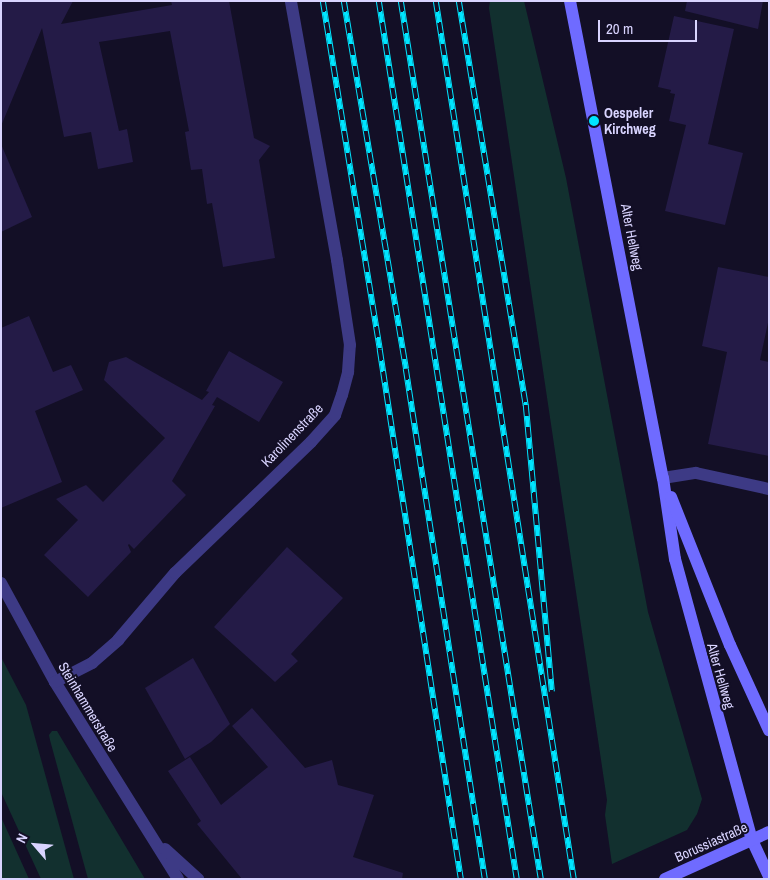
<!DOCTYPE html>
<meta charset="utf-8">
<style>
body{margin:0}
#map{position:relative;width:770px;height:880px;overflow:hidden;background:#130f26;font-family:"Archivo Narrow",sans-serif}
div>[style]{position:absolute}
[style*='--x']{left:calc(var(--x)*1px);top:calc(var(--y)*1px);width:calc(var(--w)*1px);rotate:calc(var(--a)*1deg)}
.green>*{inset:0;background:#12302f}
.building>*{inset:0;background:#241b47}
.street>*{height:12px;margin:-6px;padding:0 6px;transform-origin:6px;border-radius:6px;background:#3d3a85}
.secondary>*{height:12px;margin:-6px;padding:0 6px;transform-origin:6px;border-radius:6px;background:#6f6bff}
.rail>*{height:5.5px;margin-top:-2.75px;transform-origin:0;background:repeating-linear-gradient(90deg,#130f26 0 11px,#00e5ff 0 22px);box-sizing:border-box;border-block:1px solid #00e5ff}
.dots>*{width:14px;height:14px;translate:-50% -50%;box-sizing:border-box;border:2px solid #130f26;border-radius:50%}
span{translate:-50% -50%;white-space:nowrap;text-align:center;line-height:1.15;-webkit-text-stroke:4px #130f26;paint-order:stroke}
.poi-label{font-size:14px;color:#d9d4ff;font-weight:700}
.left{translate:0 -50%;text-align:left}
.street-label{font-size:14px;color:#d9d4ff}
.frame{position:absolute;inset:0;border:2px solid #d9d4ff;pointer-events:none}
.north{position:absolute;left:10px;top:820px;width:50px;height:50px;-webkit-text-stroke:4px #130f26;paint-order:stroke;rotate:297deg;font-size:14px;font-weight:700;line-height:20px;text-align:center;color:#d9d4ff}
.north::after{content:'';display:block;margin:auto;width:18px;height:22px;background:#d9d4ff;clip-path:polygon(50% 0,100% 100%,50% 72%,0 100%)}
.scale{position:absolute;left:598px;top:20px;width:99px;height:22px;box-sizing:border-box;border:2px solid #d9d4ff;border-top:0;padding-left:6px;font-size:15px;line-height:18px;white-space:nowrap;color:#d9d4ff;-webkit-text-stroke:4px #130f26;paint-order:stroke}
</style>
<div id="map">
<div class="green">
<div style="clip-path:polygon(490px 1px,524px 1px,566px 178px,648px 612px,702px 799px,697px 814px,687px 830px,612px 864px,605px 815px,607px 800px,489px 8px)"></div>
<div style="clip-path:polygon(1px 657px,26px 705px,74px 879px,41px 879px,1px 792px)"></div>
<div style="clip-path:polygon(52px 731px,57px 731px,145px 879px,88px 879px,50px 740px,49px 735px)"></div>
<div style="clip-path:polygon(1px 817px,29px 879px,1px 879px)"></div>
</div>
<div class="building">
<div style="clip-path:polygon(1px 1px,73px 1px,61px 24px,172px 5px,171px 1px,229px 1px,254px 138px,270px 146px,259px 160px,275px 258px,223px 267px,212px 203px,207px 204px,202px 169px,191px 170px,185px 132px,189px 131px,170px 31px,99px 42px,119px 131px,127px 129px,133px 162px,98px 169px,91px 132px,64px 137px,42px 28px,1px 126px)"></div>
<div style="clip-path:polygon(687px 1px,763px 1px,758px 29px,685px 11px)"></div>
<div style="clip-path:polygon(674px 16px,734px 29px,708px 144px,743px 153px,725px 225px,665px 211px,686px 125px,669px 121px,675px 94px,670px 93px,671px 90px,658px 87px)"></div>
<div style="clip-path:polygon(1px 144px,32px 217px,1px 232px)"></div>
<div style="clip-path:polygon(718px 267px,769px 277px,769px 318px,760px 360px,769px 362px,769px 456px,708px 444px,727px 352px,702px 346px)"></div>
<div style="clip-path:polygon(29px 316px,53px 372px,71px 365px,83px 390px,35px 411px,62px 482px,1px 508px,1px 328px)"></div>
<div style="clip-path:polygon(229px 351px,283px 382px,259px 422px,217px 397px,212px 405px,215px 406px,172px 481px,186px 495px,134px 549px,129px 544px,128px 545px,131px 552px,88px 597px,44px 555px,78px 520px,56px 499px,86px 485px,103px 502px,165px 438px,104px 380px,109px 362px,126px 357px,202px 400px,209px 392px,206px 391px)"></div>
<div style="clip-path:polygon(287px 547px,343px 598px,291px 654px,298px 661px,275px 682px,214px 627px)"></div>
<div style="clip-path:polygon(193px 658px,230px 724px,211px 742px,185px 759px,145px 688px)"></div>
<div style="clip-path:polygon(252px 708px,305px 768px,332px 760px,338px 785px,374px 795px,353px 857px,403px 873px,402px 879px,242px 879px,197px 824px,201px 821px,168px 771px,190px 757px,221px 805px,268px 767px,232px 726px)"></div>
</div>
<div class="street">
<div style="--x:663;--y:478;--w:33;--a:-9"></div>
<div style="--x:696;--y:473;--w:75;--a:12.4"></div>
<div style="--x:1;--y:583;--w:113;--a:61.4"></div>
<div style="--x:55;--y:682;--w:232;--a:58"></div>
<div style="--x:55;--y:682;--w:42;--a:-27.2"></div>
<div style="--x:92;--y:663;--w:35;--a:-41"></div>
<div style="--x:118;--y:640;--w:88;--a:-49.6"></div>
<div style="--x:175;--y:573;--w:189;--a:-43.9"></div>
<div style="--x:311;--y:442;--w:36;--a:-48"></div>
<div style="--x:335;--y:415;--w:21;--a:-71"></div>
<div style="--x:342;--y:395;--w:24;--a:-75"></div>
<div style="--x:348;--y:372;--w:27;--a:-86"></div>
<div style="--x:350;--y:345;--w:86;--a:-98.7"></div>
<div style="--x:337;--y:260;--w:263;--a:-100.1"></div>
<div style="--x:165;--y:849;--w:45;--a:42.3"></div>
</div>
<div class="secondary">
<div style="--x:570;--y:1;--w:486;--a:79"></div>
<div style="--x:663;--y:478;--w:82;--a:81.6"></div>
<div style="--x:675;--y:559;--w:291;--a:74.7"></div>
<div style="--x:752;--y:840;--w:40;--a:65"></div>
<div style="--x:671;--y:497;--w:159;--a:68.3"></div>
<div style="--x:730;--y:645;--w:94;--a:65.4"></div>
<div style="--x:665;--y:879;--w:114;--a:-24.3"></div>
</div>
<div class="rail">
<div style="--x:323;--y:1;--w:354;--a:80.7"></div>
<div style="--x:380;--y:350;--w:535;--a:81.29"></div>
<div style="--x:344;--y:1;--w:373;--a:80.4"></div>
<div style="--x:406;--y:369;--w:516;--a:81.19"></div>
<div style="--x:379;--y:1;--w:889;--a:81.07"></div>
<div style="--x:401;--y:1;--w:889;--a:80.94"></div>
<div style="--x:436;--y:1;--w:889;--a:81.07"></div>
<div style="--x:459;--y:1;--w:410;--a:80.6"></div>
<div style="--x:526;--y:405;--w:288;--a:84.8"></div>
</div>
<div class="dots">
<div style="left:594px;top:121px;background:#00e5ff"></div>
</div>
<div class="poi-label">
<span class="left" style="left:604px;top:121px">Oespeler<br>Kirchweg</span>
</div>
<div class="street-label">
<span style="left:632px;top:237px;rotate:79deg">Alter Hellweg</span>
<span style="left:292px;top:435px;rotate:-46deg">Karolinenstraße</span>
<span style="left:721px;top:676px;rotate:74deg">Alter Hellweg</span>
<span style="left:88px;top:707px;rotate:59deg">Steinhammerstraße</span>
<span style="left:711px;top:842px;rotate:-24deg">Borussiastraße</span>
</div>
<div class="frame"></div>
<div class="north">N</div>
<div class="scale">20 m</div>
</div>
